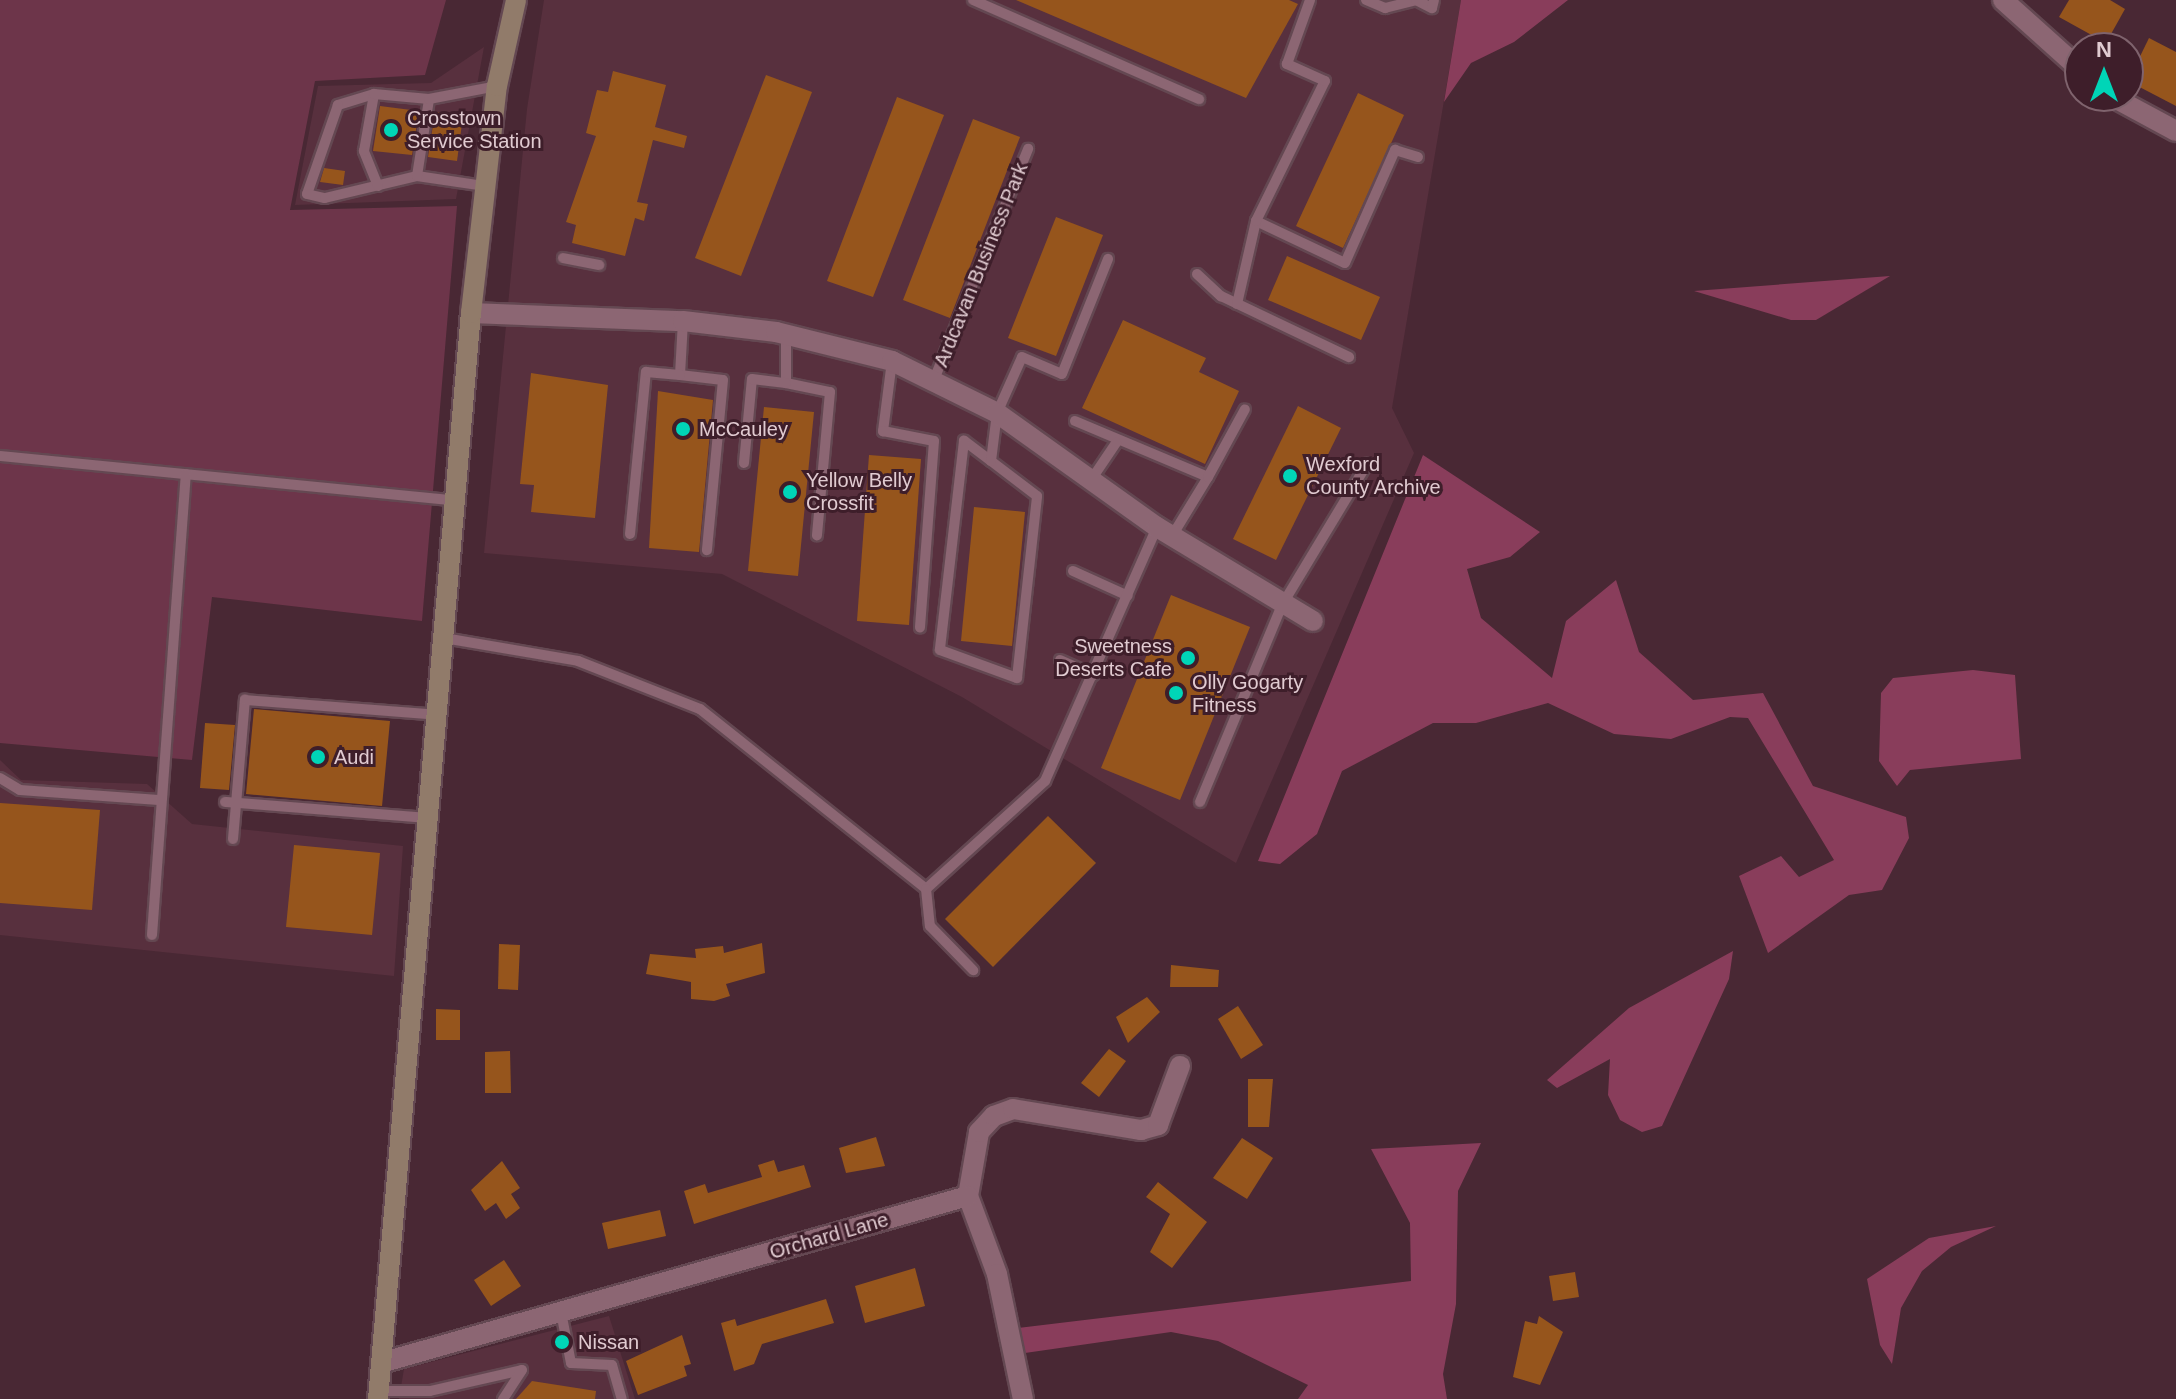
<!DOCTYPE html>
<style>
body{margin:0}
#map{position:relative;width:2176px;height:1399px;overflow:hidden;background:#492834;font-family:Helvetica,sans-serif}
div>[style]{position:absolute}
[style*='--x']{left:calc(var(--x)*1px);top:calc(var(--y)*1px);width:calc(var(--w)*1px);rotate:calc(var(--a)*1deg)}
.built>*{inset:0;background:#58303e}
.green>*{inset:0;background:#6d354a}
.forest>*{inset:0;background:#893d5b}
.building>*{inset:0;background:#96551c}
.roads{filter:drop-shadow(2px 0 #644852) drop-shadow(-2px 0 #644852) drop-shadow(0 2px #644852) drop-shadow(0 -2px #644852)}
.lane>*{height:10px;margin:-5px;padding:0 5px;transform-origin:5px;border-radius:5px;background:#8c6673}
.street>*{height:20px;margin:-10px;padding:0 10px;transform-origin:10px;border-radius:10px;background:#8c6673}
.secondary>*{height:20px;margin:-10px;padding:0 10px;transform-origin:10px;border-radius:10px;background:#917b6a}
.dots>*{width:22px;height:22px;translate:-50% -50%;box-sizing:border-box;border:4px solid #3e1e2a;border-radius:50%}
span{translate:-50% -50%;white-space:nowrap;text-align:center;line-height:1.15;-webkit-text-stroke:6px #3e1e2a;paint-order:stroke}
.poi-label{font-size:20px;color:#e1cbd1}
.left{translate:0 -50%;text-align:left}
.right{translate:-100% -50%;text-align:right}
.street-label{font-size:20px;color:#e1cbd1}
.north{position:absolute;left:2064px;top:32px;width:80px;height:80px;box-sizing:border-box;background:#3e1e2a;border:2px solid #7f636d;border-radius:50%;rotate:0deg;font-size:22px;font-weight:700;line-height:32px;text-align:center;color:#e1cbd1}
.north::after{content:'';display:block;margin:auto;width:28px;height:36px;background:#00d5b7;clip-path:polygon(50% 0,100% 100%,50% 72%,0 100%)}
</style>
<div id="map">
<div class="built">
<div style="clip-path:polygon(544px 0,1461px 0,1392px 408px,1414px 453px,1236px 863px,962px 697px,722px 574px,484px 553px,527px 109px)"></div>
<div style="clip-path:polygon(484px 47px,456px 199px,295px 205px,318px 86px,431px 83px)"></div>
<div style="clip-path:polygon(0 760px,21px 780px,147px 784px,192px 824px,403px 846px,394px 976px,0 935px)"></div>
<div style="clip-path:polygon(609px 1316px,635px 1399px,399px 1399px,404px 1369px)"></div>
</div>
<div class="green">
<div style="clip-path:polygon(0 0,446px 0,425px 75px,315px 81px,290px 210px,457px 206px,422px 621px,212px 597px,192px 760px,0 743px)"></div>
</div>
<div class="forest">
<div style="clip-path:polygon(1461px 0,1568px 0,1514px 42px,1471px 63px,1444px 102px)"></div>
<div style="clip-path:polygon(1890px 276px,1816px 320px,1791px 320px,1694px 291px)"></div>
<div style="clip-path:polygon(1423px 455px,1540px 532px,1510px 557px,1467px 569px,1481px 618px,1552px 678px,1566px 621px,1616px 580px,1639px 652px,1693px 700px,1763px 693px,1813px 786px,1906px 817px,1909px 838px,1882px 890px,1849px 895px,1768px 953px,1739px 876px,1781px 856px,1799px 877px,1834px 860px,1748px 718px,1730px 717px,1671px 739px,1614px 734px,1548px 703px,1476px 723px,1433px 723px,1342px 771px,1317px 834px,1280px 864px,1258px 861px)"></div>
<div style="clip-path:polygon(1973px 670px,2015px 675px,2021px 759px,1910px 770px,1897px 786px,1879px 761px,1881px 693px,1893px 678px)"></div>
<div style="clip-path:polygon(1733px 951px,1729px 979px,1662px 1126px,1642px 1132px,1620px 1120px,1608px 1095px,1610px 1059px,1557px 1088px,1547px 1080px,1629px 1008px)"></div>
<div style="clip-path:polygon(1481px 1143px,1458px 1191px,1456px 1304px,1443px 1374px,1447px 1399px,1298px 1399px,1308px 1385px,1218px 1341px,1171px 1332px,1025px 1353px,1018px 1328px,1411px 1281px,1410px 1223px,1371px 1149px)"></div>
<div style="clip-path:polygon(1996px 1226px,1951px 1247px,1922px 1271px,1901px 1308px,1892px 1364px,1880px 1345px,1867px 1279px,1929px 1238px)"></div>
</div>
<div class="building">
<div style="clip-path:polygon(1016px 0,1289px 0,1298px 4px,1246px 98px)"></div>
<div style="clip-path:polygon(2069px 0,2110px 0,2125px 9px,2106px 43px,2059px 17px)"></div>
<div style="clip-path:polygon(2149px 38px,2176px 52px,2176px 106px,2128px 81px)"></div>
<div style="clip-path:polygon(613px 71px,666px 85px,655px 127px,687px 136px,684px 148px,653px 140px,637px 202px,648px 204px,644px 221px,635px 218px,625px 256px,572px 243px,576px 225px,566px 222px,596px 136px,586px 133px,597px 90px,608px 92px)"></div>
<div style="clip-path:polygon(766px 75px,812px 92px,741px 276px,695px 258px)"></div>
<div style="clip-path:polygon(1358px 93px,1404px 115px,1343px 248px,1296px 226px)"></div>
<div style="clip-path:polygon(897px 97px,944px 115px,873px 297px,827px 281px)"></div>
<div style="clip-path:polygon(380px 106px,419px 111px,412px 155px,373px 151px)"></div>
<div style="clip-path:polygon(435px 112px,463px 116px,457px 161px,428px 157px)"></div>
<div style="clip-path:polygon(973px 119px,1020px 137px,950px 318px,903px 300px)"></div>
<div style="clip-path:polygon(324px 168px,345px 171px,343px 185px,320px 182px)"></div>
<div style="clip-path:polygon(1056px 217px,1103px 235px,1056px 356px,1008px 338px)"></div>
<div style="clip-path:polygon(1287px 256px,1380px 297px,1361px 340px,1268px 300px)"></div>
<div style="clip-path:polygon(1123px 320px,1206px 358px,1199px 372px,1239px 391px,1205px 464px,1082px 408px)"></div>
<div style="clip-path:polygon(531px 373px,608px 385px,595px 518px,531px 512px,534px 485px,520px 484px)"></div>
<div style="clip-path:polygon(658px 391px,713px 400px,699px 552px,649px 548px)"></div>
<div style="clip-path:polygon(1298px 406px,1341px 428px,1276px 560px,1233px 539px)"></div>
<div style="clip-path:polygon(764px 407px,814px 412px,798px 576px,748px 571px)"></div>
<div style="clip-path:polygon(869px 455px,921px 459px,909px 625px,857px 621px)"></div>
<div style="clip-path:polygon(974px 507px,1025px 512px,1012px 646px,961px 641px)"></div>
<div style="clip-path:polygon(1171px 595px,1250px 627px,1180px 800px,1101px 768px)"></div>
<div style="clip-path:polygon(254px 709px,390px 721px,382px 806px,246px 794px)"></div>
<div style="clip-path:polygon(205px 723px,235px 725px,229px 790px,200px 788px)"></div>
<div style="clip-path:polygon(0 803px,100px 810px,92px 910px,0 903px)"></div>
<div style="clip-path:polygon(1048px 816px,1096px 863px,993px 967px,945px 919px)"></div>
<div style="clip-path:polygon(294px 845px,380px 853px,372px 935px,286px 927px)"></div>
<div style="clip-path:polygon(762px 943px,765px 973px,726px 984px,730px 996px,714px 1001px,691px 999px,691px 982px,646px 974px,650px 954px,696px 958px,695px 949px,723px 946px,724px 953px)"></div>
<div style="clip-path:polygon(499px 944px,520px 945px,518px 990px,498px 989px)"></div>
<div style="clip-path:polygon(1171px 965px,1219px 970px,1218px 987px,1170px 987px)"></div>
<div style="clip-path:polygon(1147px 997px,1160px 1012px,1128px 1043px,1116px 1017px)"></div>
<div style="clip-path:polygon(1238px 1006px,1263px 1045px,1241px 1059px,1218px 1019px)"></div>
<div style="clip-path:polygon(436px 1009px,460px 1010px,460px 1040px,436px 1040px)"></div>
<div style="clip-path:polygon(1109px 1049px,1126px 1061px,1099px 1097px,1081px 1083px)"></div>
<div style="clip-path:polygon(510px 1051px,511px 1093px,485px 1093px,485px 1052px)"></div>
<div style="clip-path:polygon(1248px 1079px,1273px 1079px,1269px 1127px,1248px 1127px)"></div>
<div style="clip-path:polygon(876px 1137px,885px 1166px,846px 1173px,839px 1148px)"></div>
<div style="clip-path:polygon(1242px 1138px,1273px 1158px,1247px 1199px,1213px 1178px)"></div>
<div style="clip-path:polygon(774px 1160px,778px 1172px,804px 1165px,811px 1187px,694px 1224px,684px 1191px,705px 1184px,708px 1193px,762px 1177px,758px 1165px)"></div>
<div style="clip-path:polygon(502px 1161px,520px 1188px,511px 1194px,520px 1208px,506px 1219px,496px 1203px,485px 1211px,471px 1190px)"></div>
<div style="clip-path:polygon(1158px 1182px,1207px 1222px,1172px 1268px,1150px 1252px,1170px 1214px,1146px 1197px)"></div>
<div style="clip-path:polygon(660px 1210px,666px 1236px,608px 1249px,602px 1223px)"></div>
<div style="clip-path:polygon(504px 1260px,521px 1286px,491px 1306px,474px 1280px)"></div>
<div style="clip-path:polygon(915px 1268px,925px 1306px,865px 1323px,855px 1286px)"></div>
<div style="clip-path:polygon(1575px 1272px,1579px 1297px,1553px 1301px,1549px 1276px)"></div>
<div style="clip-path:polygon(826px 1299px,834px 1323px,762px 1344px,754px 1364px,734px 1371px,721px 1323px,735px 1319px,737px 1326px)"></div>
<div style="clip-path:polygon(1539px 1316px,1563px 1332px,1540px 1385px,1513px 1377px,1525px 1321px,1537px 1324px)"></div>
<div style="clip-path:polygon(682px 1335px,691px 1364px,684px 1366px,687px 1376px,638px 1395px,626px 1361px)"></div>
<div style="clip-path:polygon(532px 1381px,596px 1391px,595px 1399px,516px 1399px)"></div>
</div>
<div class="roads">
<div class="lane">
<div style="--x:973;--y:0;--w:247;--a:23.7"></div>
<div style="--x:1366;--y:0;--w:21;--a:23"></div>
<div style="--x:1385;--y:8;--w:32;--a:-14"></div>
<div style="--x:1416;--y:0;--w:18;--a:27"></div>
<div style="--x:1432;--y:8;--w:8;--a:-76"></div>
<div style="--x:374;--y:94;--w:38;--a:163"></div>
<div style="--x:338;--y:105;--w:94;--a:109.2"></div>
<div style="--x:307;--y:194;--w:18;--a:13"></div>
<div style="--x:325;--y:198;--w:95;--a:-13.4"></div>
<div style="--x:417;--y:176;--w:69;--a:8.4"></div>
<div style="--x:417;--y:176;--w:78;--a:-81.1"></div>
<div style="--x:378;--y:186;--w:38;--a:-112"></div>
<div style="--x:364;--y:151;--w:58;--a:-80"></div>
<div style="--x:374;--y:94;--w:55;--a:5.2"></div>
<div style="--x:429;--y:99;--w:69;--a:-10.8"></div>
<div style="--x:1256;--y:221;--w:98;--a:25.3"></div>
<div style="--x:1345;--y:263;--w:124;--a:-66.1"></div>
<div style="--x:1395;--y:150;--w:24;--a:17"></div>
<div style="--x:563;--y:258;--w:37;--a:11"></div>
<div style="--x:1197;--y:274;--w:33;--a:43"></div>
<div style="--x:1221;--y:296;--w:142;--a:25.5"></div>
<div style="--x:1237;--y:304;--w:85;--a:-77.1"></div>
<div style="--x:1256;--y:221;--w:156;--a:-63.8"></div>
<div style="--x:1325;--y:81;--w:42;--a:-155.9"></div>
<div style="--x:1287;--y:64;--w:68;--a:-70.2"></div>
<div style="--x:683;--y:321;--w:54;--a:93.2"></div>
<div style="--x:680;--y:375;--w:43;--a:6.6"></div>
<div style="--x:723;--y:380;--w:171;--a:95.4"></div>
<div style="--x:786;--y:335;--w:48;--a:90"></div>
<div style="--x:786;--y:383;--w:45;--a:11.6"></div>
<div style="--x:830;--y:392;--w:144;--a:95.2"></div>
<div style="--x:892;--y:361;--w:71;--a:97.3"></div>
<div style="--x:883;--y:431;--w:52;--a:11.1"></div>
<div style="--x:934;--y:441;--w:187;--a:94.3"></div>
<div style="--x:933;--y:382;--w:252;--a:-67.8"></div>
<div style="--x:1075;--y:421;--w:144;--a:22.8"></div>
<div style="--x:1208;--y:477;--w:69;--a:121.4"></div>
<div style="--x:0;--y:456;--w:457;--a:5.6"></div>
<div style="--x:991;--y:461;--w:34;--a:-143"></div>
<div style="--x:964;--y:441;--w:210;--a:96.6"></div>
<div style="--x:940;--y:650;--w:82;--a:20"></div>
<div style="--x:1017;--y:678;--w:183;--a:-83.7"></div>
<div style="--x:1037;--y:496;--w:58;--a:-142.7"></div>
<div style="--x:991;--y:461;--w:48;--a:-82.9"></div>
<div style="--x:997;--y:413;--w:61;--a:-65.9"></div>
<div style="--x:1022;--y:357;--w:43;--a:23"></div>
<div style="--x:1062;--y:374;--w:124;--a:-68.2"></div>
<div style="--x:744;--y:463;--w:84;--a:-84.6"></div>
<div style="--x:752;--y:379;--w:34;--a:7"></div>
<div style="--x:1208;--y:477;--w:77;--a:-61.4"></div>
<div style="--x:1091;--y:480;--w:45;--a:-56"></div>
<div style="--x:630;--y:534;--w:163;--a:-84.4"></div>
<div style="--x:646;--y:372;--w:34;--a:5"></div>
<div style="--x:1073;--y:571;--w:60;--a:24.4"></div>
<div style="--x:444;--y:638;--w:136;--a:9.7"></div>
<div style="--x:578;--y:661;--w:131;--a:21.5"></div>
<div style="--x:700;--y:709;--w:289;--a:38.5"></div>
<div style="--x:926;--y:889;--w:161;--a:-42.2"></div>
<div style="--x:1045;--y:781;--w:278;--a:-66.2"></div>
<div style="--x:1060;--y:660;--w:37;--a:24"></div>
<div style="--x:0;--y:778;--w:23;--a:31"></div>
<div style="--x:20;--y:790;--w:139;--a:4.1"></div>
<div style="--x:225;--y:802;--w:205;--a:4.5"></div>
<div style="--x:1200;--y:802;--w:213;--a:-67.4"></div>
<div style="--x:1282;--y:605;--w:165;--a:-58.9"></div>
<div style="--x:233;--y:839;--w:140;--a:-85.1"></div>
<div style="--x:245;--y:700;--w:194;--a:4.4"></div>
<div style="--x:926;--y:889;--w:37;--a:84"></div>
<div style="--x:930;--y:926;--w:62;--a:45.7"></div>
<div style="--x:152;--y:935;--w:462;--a:-85.8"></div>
<div style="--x:561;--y:1312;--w:52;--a:78.9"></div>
<div style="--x:571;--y:1363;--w:41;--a:2.8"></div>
<div style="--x:612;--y:1365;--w:35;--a:74"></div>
<div style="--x:380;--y:1391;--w:50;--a:0"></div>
<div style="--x:430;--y:1391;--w:94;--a:-12.9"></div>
<div style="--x:522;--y:1370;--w:35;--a:123"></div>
</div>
<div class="street">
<div style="--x:2003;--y:0;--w:103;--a:41.9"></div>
<div style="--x:2111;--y:96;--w:74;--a:28.3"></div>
<div style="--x:471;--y:313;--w:212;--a:2.2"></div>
<div style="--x:683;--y:321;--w:94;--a:6.7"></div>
<div style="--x:776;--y:332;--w:120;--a:14"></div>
<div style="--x:892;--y:361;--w:117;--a:26.3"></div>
<div style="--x:997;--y:413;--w:196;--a:35.5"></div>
<div style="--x:1157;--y:527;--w:182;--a:31.1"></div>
<div style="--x:968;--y:1196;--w:65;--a:-80.2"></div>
<div style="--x:979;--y:1132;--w:22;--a:-47"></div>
<div style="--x:994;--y:1116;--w:20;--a:-20"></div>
<div style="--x:1013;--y:1109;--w:130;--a:9.3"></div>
<div style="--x:1141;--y:1130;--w:18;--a:-16"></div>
<div style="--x:1158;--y:1125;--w:63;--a:-69.6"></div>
<div style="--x:968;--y:1196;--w:83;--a:69.6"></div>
<div style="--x:997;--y:1274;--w:128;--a:78.3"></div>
<div style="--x:384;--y:1362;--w:607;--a:-15.87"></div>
</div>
<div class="secondary">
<div style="--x:378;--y:1399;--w:1090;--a:-85.11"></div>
<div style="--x:471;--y:313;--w:228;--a:-83.5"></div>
<div style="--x:497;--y:86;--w:88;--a:-77.5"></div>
</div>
</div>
<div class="dots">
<div style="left:391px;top:130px;background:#00d5b7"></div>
<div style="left:683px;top:429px;background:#00d5b7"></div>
<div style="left:1290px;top:476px;background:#00d5b7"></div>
<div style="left:790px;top:492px;background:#00d5b7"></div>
<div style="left:1188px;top:658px;background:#00d5b7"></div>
<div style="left:1176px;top:693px;background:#00d5b7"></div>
<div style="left:318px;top:757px;background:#00d5b7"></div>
<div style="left:562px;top:1342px;background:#00d5b7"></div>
</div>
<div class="poi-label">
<span class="left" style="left:407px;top:130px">Crosstown<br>Service Station</span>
<span class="left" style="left:699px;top:429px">McCauley</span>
<span class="left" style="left:1306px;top:476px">Wexford<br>County Archive</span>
<span class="left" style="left:806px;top:492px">Yellow Belly<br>Crossfit</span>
<span class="right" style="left:1172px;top:658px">Sweetness<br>Deserts Cafe</span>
<span class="left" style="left:1192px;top:694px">Olly Gogarty<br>Fitness</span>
<span class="left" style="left:334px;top:757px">Audi</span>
<span class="left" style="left:578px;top:1342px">Nissan</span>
</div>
<div class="street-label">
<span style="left:981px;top:265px;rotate:-68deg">Ardcavan Business Park</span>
<span style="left:829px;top:1236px;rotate:-16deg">Orchard Lane</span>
</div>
<div class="north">N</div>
</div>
